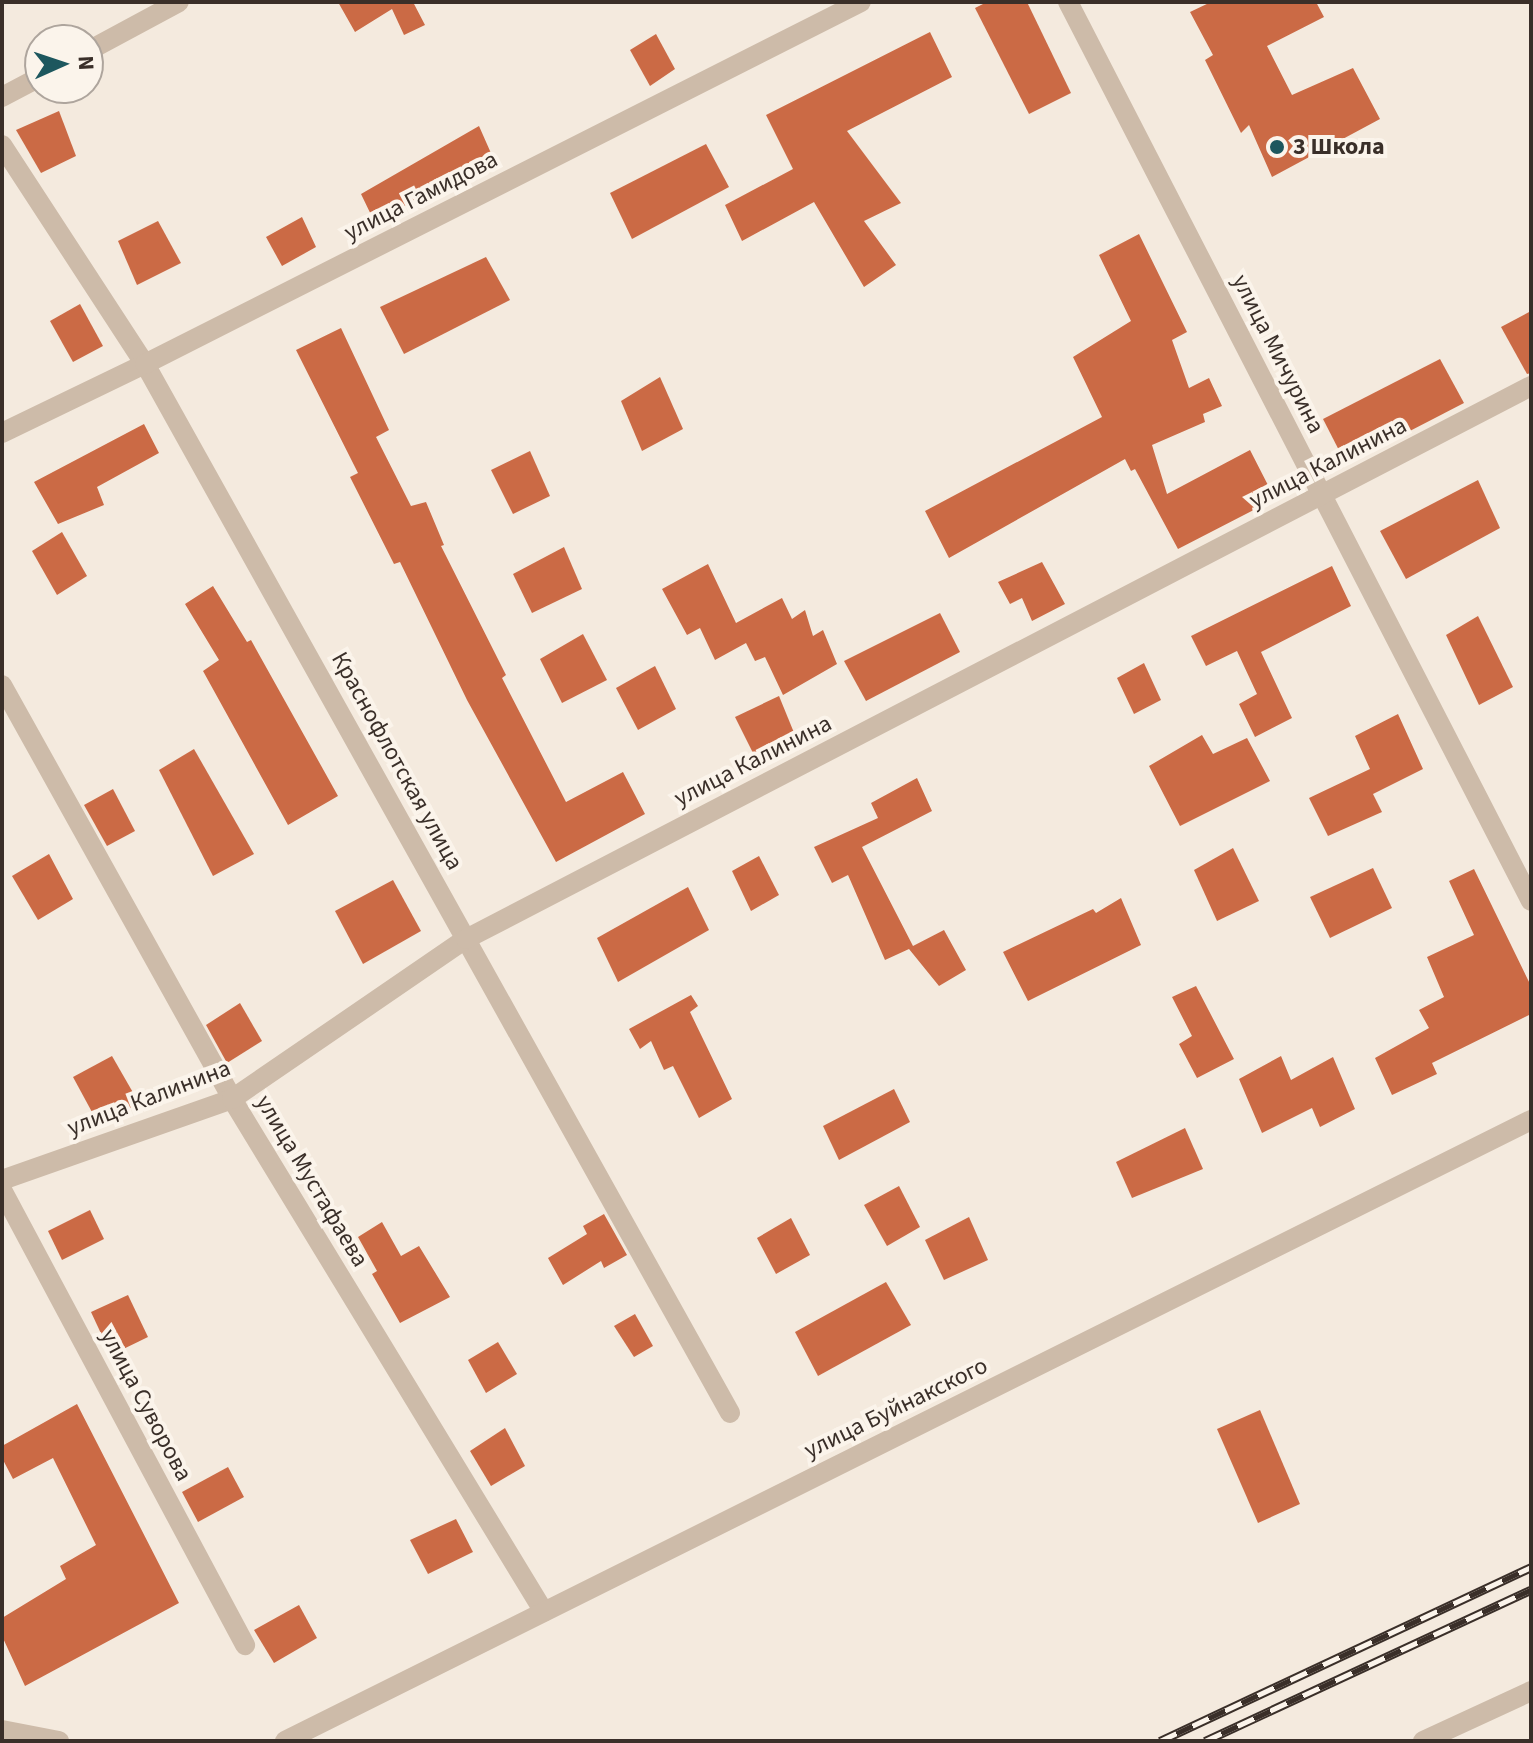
<!DOCTYPE html>
<meta charset="utf-8">
<style>
body{margin:0}
#map{position:relative;width:1533px;height:1743px;overflow:hidden;background:#f4eade;font-family:"Source Sans 3",sans-serif}
div>[style]{position:absolute}
[style*='--x']{left:calc(var(--x)*1px);top:calc(var(--y)*1px);width:calc(var(--w)*1px);rotate:calc(var(--a)*1deg)}
.building>*{inset:0;background:#cb6a45}
.minor>*{height:20px;margin:-10px;padding:0 10px;transform-origin:10px;border-radius:10px;background:#cdbba9}
.rail>*{height:9px;margin-top:-4.5px;transform-origin:0;background:repeating-linear-gradient(90deg,#fbf4eb 0 18px,#3a2f29 0 36px);box-sizing:border-box;border-block:2px solid #3a2f29}
.dots>*{width:22px;height:22px;translate:-50% -50%;box-sizing:border-box;border:4px solid #fbf4eb;border-radius:50%}
span{translate:-50% -50%;white-space:nowrap;text-align:center;line-height:1.15;-webkit-text-stroke:8px #fbf4eb;paint-order:stroke}
.poi-label{font-size:24px;color:#3a2f29;font-weight:700}
.left{translate:0 -50%;text-align:left}
.street-label{font-size:24px;color:#3a2f29}
.frame{position:absolute;inset:0;border:4px solid #3a2f29;pointer-events:none}
.north{position:absolute;left:24px;top:24px;width:80px;height:80px;box-sizing:border-box;background:#fbf4eb;border:2px solid #aea59d;border-radius:50%;rotate:87deg;font-size:22px;font-weight:700;line-height:32px;text-align:center;color:#3a2f29}
.north::after{content:'';display:block;margin:auto;width:28px;height:36px;background:#1d575e;clip-path:polygon(50% 0,100% 100%,50% 72%,0 100%)}
</style>
<div id="map">
<div class="building">
<div style="clip-path:polygon(338px 2px,413px 2px,425px 25px,404px 35px,392px 9px,355px 32px)"></div>
<div style="clip-path:polygon(987px 2px,1027px 2px,1071px 93px,1029px 114px,975px 8px)"></div>
<div style="clip-path:polygon(1211px 2px,1316px 2px,1324px 17px,1267px 46px,1292px 95px,1353px 68px,1380px 119px,1272px 177px,1249px 125px,1241px 133px,1205px 60px,1213px 55px,1190px 12px)"></div>
<div style="clip-path:polygon(930px 32px,952px 77px,847px 131px,901px 203px,864px 221px,896px 265px,864px 287px,814px 202px,742px 241px,725px 205px,793px 169px,766px 115px)"></div>
<div style="clip-path:polygon(656px 34px,675px 69px,650px 86px,630px 50px)"></div>
<div style="clip-path:polygon(59px 111px,76px 156px,41px 173px,16px 130px)"></div>
<div style="clip-path:polygon(479px 126px,494px 160px,464px 179px,461px 174px,375px 223px,361px 194px)"></div>
<div style="clip-path:polygon(706px 144px,729px 187px,632px 239px,610px 193px)"></div>
<div style="clip-path:polygon(302px 217px,316px 247px,282px 266px,266px 237px)"></div>
<div style="clip-path:polygon(158px 221px,181px 263px,137px 285px,118px 241px)"></div>
<div style="clip-path:polygon(1139px 234px,1187px 332px,1172px 340px,1189px 388px,1209px 378px,1222px 406px,1203px 414px,1205px 422px,1152px 445px,1167px 494px,1250px 450px,1275px 499px,1178px 549px,1135px 469px,1131px 471px,1125px 459px,949px 558px,925px 511px,1102px 417px,1073px 357px,1131px 321px,1099px 255px)"></div>
<div style="clip-path:polygon(486px 257px,510px 300px,404px 354px,380px 307px)"></div>
<div style="clip-path:polygon(80px 304px,103px 346px,73px 362px,50px 321px)"></div>
<div style="clip-path:polygon(1531px 311px,1531px 373px,1527px 374px,1501px 327px)"></div>
<div style="clip-path:polygon(341px 328px,389px 430px,376px 437px,411px 506px,426px 502px,444px 545px,441px 546px,506px 675px,502px 678px,566px 802px,623px 772px,645px 814px,556px 862px,467px 700px,400px 562px,394px 564px,350px 477px,358px 473px,296px 350px)"></div>
<div style="clip-path:polygon(1440px 359px,1464px 403px,1346px 464px,1323px 419px)"></div>
<div style="clip-path:polygon(660px 377px,683px 429px,642px 451px,621px 401px)"></div>
<div style="clip-path:polygon(144px 424px,159px 453px,97px 487px,104px 505px,58px 524px,34px 482px)"></div>
<div style="clip-path:polygon(530px 451px,550px 496px,513px 514px,491px 470px)"></div>
<div style="clip-path:polygon(1478px 480px,1500px 528px,1406px 579px,1380px 531px)"></div>
<div style="clip-path:polygon(62px 532px,87px 576px,57px 595px,32px 551px)"></div>
<div style="clip-path:polygon(564px 547px,582px 589px,532px 613px,513px 574px)"></div>
<div style="clip-path:polygon(1042px 562px,1065px 604px,1032px 621px,1022px 598px,1010px 604px,998px 582px)"></div>
<div style="clip-path:polygon(708px 564px,736px 623px,782px 598px,792px 619px,805px 610px,813px 636px,823px 630px,837px 664px,783px 695px,765px 657px,755px 661px,746px 643px,715px 660px,700px 628px,687px 635px,662px 589px)"></div>
<div style="clip-path:polygon(1332px 566px,1351px 606px,1261px 652px,1292px 718px,1255px 737px,1239px 704px,1257px 694px,1237px 651px,1206px 666px,1191px 636px)"></div>
<div style="clip-path:polygon(213px 586px,247px 642px,251px 640px,338px 796px,288px 825px,203px 671px,219px 660px,185px 604px)"></div>
<div style="clip-path:polygon(940px 613px,960px 652px,866px 701px,844px 661px)"></div>
<div style="clip-path:polygon(1478px 616px,1513px 687px,1479px 705px,1446px 635px)"></div>
<div style="clip-path:polygon(583px 634px,607px 680px,562px 703px,540px 659px)"></div>
<div style="clip-path:polygon(1144px 663px,1161px 700px,1134px 714px,1117px 678px)"></div>
<div style="clip-path:polygon(655px 666px,676px 709px,638px 730px,616px 688px)"></div>
<div style="clip-path:polygon(779px 696px,797px 740px,756px 759px,735px 717px)"></div>
<div style="clip-path:polygon(1398px 714px,1423px 769px,1373px 794px,1382px 812px,1328px 836px,1309px 798px,1370px 769px,1355px 736px)"></div>
<div style="clip-path:polygon(1202px 735px,1213px 754px,1247px 738px,1270px 781px,1180px 826px,1149px 766px)"></div>
<div style="clip-path:polygon(194px 749px,254px 854px,213px 876px,159px 770px)"></div>
<div style="clip-path:polygon(917px 778px,932px 811px,862px 847px,913px 946px,944px 930px,966px 970px,939px 986px,909px 949px,885px 960px,848px 875px,832px 883px,814px 847px,878px 818px,871px 803px)"></div>
<div style="clip-path:polygon(113px 789px,135px 831px,107px 846px,84px 805px)"></div>
<div style="clip-path:polygon(1233px 848px,1259px 901px,1217px 921px,1194px 870px)"></div>
<div style="clip-path:polygon(49px 854px,73px 899px,38px 920px,12px 876px)"></div>
<div style="clip-path:polygon(759px 856px,779px 895px,751px 911px,732px 871px)"></div>
<div style="clip-path:polygon(1373px 868px,1392px 908px,1330px 938px,1310px 897px)"></div>
<div style="clip-path:polygon(1474px 869px,1531px 986px,1531px 1014px,1432px 1063px,1437px 1074px,1392px 1095px,1375px 1058px,1429px 1028px,1419px 1010px,1444px 997px,1427px 957px,1474px 935px,1449px 881px)"></div>
<div style="clip-path:polygon(393px 880px,421px 931px,363px 964px,335px 911px)"></div>
<div style="clip-path:polygon(688px 887px,709px 930px,618px 982px,597px 938px)"></div>
<div style="clip-path:polygon(1121px 898px,1141px 945px,1028px 1001px,1003px 952px,1093px 909px,1096px 913px)"></div>
<div style="clip-path:polygon(1196px 986px,1234px 1059px,1197px 1078px,1179px 1044px,1192px 1036px,1172px 997px)"></div>
<div style="clip-path:polygon(691px 995px,698px 1006px,690px 1012px,732px 1099px,699px 1118px,673px 1066px,664px 1070px,651px 1041px,640px 1049px,629px 1029px)"></div>
<div style="clip-path:polygon(240px 1003px,262px 1041px,227px 1063px,206px 1025px)"></div>
<div style="clip-path:polygon(112px 1056px,139px 1103px,99px 1125px,73px 1077px)"></div>
<div style="clip-path:polygon(1281px 1056px,1291px 1080px,1333px 1057px,1355px 1109px,1320px 1127px,1312px 1108px,1262px 1133px,1239px 1079px)"></div>
<div style="clip-path:polygon(894px 1089px,910px 1122px,839px 1160px,823px 1126px)"></div>
<div style="clip-path:polygon(1185px 1128px,1203px 1169px,1132px 1198px,1116px 1162px)"></div>
<div style="clip-path:polygon(899px 1186px,920px 1227px,887px 1246px,864px 1205px)"></div>
<div style="clip-path:polygon(90px 1210px,104px 1239px,62px 1260px,48px 1231px)"></div>
<div style="clip-path:polygon(604px 1214px,627px 1255px,604px 1268px,601px 1261px,563px 1285px,548px 1258px,587px 1234px,583px 1226px)"></div>
<div style="clip-path:polygon(969px 1217px,988px 1260px,944px 1280px,925px 1240px)"></div>
<div style="clip-path:polygon(791px 1218px,810px 1255px,776px 1274px,757px 1238px)"></div>
<div style="clip-path:polygon(382px 1222px,401px 1256px,419px 1246px,450px 1297px,400px 1323px,372px 1274px,377px 1271px,358px 1237px)"></div>
<div style="clip-path:polygon(886px 1282px,911px 1325px,818px 1376px,795px 1332px)"></div>
<div style="clip-path:polygon(128px 1295px,148px 1337px,111px 1355px,91px 1312px)"></div>
<div style="clip-path:polygon(635px 1314px,653px 1346px,634px 1357px,614px 1326px)"></div>
<div style="clip-path:polygon(498px 1342px,517px 1374px,486px 1393px,468px 1360px)"></div>
<div style="clip-path:polygon(77px 1404px,179px 1603px,25px 1686px,2px 1636px,2px 1618px,66px 1579px,60px 1566px,96px 1545px,53px 1458px,13px 1479px,2px 1458px,2px 1446px)"></div>
<div style="clip-path:polygon(1260px 1410px,1300px 1504px,1258px 1523px,1217px 1429px)"></div>
<div style="clip-path:polygon(505px 1428px,525px 1466px,491px 1486px,470px 1451px)"></div>
<div style="clip-path:polygon(228px 1467px,244px 1497px,198px 1522px,182px 1492px)"></div>
<div style="clip-path:polygon(456px 1519px,473px 1552px,428px 1574px,410px 1540px)"></div>
<div style="clip-path:polygon(299px 1605px,317px 1638px,274px 1663px,254px 1630px)"></div>
</div>
<div class="minor">
<div style="--x:1068;--y:2;--w:1011;--a:62.75"></div>
<div style="--x:88;--y:51;--w:103;--a:-28.3"></div>
<div style="--x:2;--y:97;--w:43;--a:-27.8"></div>
<div style="--x:2;--y:145;--w:262;--a:56.9"></div>
<div style="--x:145;--y:364;--w:1201;--a:60.85"></div>
<div style="--x:2;--y:433;--w:159;--a:-25.8"></div>
<div style="--x:145;--y:364;--w:802;--a:-26.82"></div>
<div style="--x:2;--y:685;--w:474;--a:60.9"></div>
<div style="--x:232;--y:1099;--w:600;--a:58.69"></div>
<div style="--x:2;--y:1180;--w:244;--a:-19.4"></div>
<div style="--x:232;--y:1099;--w:283;--a:-34.4"></div>
<div style="--x:466;--y:939;--w:1200;--a:-27.44"></div>
<div style="--x:2;--y:1190;--w:516;--a:61.89"></div>
<div style="--x:2;--y:1730;--w:58;--a:10.9"></div>
<div style="--x:285;--y:1741;--w:1392;--a:-26.49"></div>
<div style="--x:1423;--y:1741;--w:119;--a:-24.8"></div>
</div>
<div class="rail">
<div style="--x:1160;--y:1741;--w:410;--a:-25.1"></div>
<div style="--x:1205;--y:1741;--w:359;--a:-24.9"></div>
</div>
<div class="dots">
<div style="left:1277px;top:147px;background:#1d575e"></div>
</div>
<div class="poi-label">
<span class="left" style="left:1293px;top:147px">3 Школа</span>
</div>
<div class="street-label">
<span style="left:421px;top:196px;rotate:-27deg">улица Гамидова</span>
<span style="left:1278px;top:354px;rotate:63deg">улица Мичурина</span>
<span style="left:1328px;top:463px;rotate:-27deg">улица Калинина</span>
<span style="left:397px;top:761px;rotate:61deg">Краснофлотская улица</span>
<span style="left:753px;top:761px;rotate:-27deg">улица Калинина</span>
<span style="left:149px;top:1098px;rotate:-21deg">улица Калинина</span>
<span style="left:312px;top:1181px;rotate:59deg">улица Мустафаева</span>
<span style="left:146px;top:1405px;rotate:62deg">улица Суворова</span>
<span style="left:896px;top:1408px;rotate:-26deg">улица Буйнакского</span>
</div>
<div class="frame"></div>
<div class="north">N</div>
</div>
